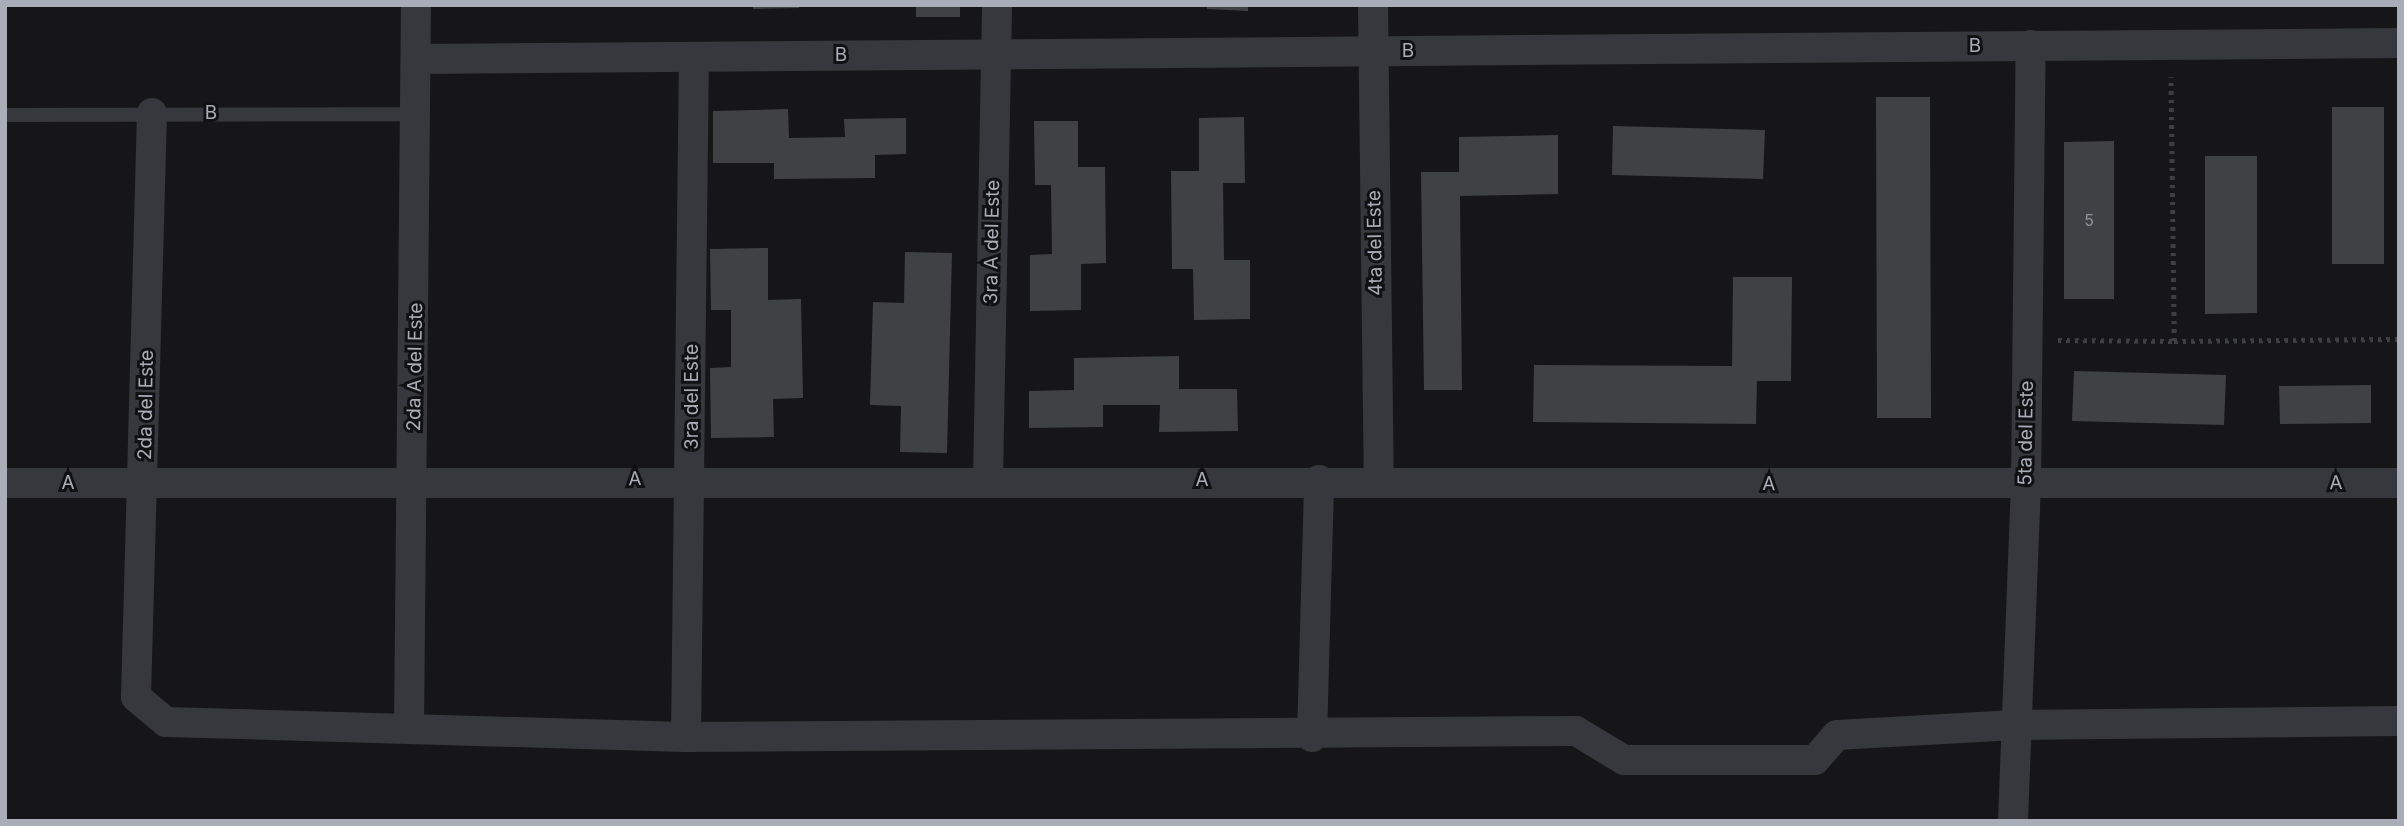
<!DOCTYPE html>
<style>
body{margin:0}
#map{position:relative;width:2404px;height:826px;overflow:hidden;background:#161618;font-family:Inter,sans-serif}
div>[style]{position:absolute}
[style*='--x']{left:calc(var(--x)*1px);top:calc(var(--y)*1px);width:calc(var(--w)*1px);rotate:calc(var(--a)*1deg)}
.building>*{inset:0;background:#404145}
.path>*{height:4.5px;margin-top:-2.25px;transform-origin:0;background:repeating-linear-gradient(90deg,#3d3f44 0 3.5px,transparent 0 8.5px)}
.service>*{height:14px;margin:-7px;padding:0 7px;transform-origin:7px;border-radius:7px;background:#37383d}
.minor>*{height:30px;margin:-15px;padding:0 15px;transform-origin:15px;border-radius:15px;background:#37383d}
span{translate:-50% -50%;white-space:nowrap;text-align:center;line-height:1.15;-webkit-text-stroke:6px #111113;paint-order:stroke}
.number-label{font-size:16px;color:#8e929b}
.number-label span{-webkit-text-stroke-width:0}
.street-label{font-size:19px;color:#a8adb8}
.frame{position:absolute;inset:0;border:7px solid #a8adb8;pointer-events:none}
</style>
<div id="map">
<div class="building">
<div style="clip-path:polygon(753px 5px,799px 5px,799px 8px,753px 9px)"></div>
<div style="clip-path:polygon(916px 5px,960px 5px,960px 17px,916px 17px)"></div>
<div style="clip-path:polygon(1207px 5px,1248px 5px,1248px 11px,1207px 9px)"></div>
<div style="clip-path:polygon(1876px 97px,1930px 97px,1931px 418px,1877px 418px)"></div>
<div style="clip-path:polygon(2332px 107px,2384px 107px,2384px 264px,2332px 264px)"></div>
<div style="clip-path:polygon(788px 109px,789px 138px,845px 137px,844px 119px,906px 118px,906px 154px,875px 155px,875px 178px,774px 179px,774px 163px,713px 163px,713px 111px)"></div>
<div style="clip-path:polygon(1244px 117px,1245px 183px,1223px 183px,1224px 260px,1250px 260px,1250px 319px,1194px 320px,1193px 269px,1172px 269px,1171px 171px,1199px 171px,1199px 118px)"></div>
<div style="clip-path:polygon(1034px 121px,1078px 121px,1078px 167px,1105px 167px,1106px 263px,1081px 264px,1081px 310px,1030px 311px,1030px 255px,1052px 254px,1051px 185px,1035px 185px)"></div>
<div style="clip-path:polygon(1613px 126px,1765px 130px,1763px 179px,1612px 175px)"></div>
<div style="clip-path:polygon(1558px 135px,1558px 194px,1460px 196px,1462px 390px,1424px 390px,1421px 172px,1459px 172px,1459px 137px)"></div>
<div style="clip-path:polygon(2114px 141px,2114px 299px,2064px 299px,2064px 142px)"></div>
<div style="clip-path:polygon(2205px 156px,2257px 156px,2257px 313px,2205px 314px)"></div>
<div style="clip-path:polygon(768px 248px,768px 300px,801px 299px,803px 398px,773px 399px,774px 437px,711px 438px,710px 368px,731px 367px,731px 310px,711px 310px,710px 249px)"></div>
<div style="clip-path:polygon(905px 252px,952px 253px,947px 453px,900px 452px,901px 406px,870px 405px,873px 302px,904px 303px)"></div>
<div style="clip-path:polygon(1733px 277px,1792px 277px,1791px 381px,1757px 381px,1756px 424px,1533px 422px,1534px 365px,1732px 366px)"></div>
<div style="clip-path:polygon(1179px 356px,1179px 389px,1237px 389px,1238px 431px,1159px 432px,1160px 405px,1103px 405px,1103px 427px,1029px 428px,1029px 391px,1074px 390px,1074px 358px)"></div>
<div style="clip-path:polygon(2074px 371px,2226px 375px,2224px 425px,2072px 421px)"></div>
<div style="clip-path:polygon(2371px 385px,2371px 423px,2280px 424px,2279px 386px)"></div>
</div>
<div class="path">
<div style="--x:2058;--y:340;--w:116;--a:0.5"></div>
<div style="--x:2174;--y:341;--w:264;--a:-90.7"></div>
<div style="--x:2174;--y:341;--w:225;--a:-0.5"></div>
</div>
<div class="service">
<div style="--x:5;--y:115;--w:411;--a:-0.1"></div>
</div>
<div class="minor">
<div style="--x:1373;--y:5;--w:476;--a:89.3"></div>
<div style="--x:417;--y:59;--w:1982;--a:-0.46"></div>
<div style="--x:152;--y:113;--w:584;--a:91.57"></div>
<div style="--x:136;--y:697;--w:39;--a:40"></div>
<div style="--x:166;--y:722;--w:520;--a:1.65"></div>
<div style="--x:686;--y:737;--w:890;--a:-0.39"></div>
<div style="--x:1576;--y:731;--w:56;--a:31.1"></div>
<div style="--x:1624;--y:760;--w:191;--a:0"></div>
<div style="--x:1815;--y:760;--w:33;--a:-49"></div>
<div style="--x:1837;--y:735;--w:178;--a:-3.2"></div>
<div style="--x:2015;--y:725;--w:384;--a:-0.6"></div>
<div style="--x:988;--y:478;--w:473;--a:-88.9"></div>
<div style="--x:5;--y:483;--w:2394;--a:0"></div>
<div style="--x:409;--y:729;--w:724;--a:-89.45"></div>
<div style="--x:686;--y:737;--w:680;--a:-89.33"></div>
<div style="--x:1312;--y:737;--w:257;--a:-88.4"></div>
<div style="--x:2013;--y:821;--w:334;--a:-87.8"></div>
<div style="--x:2026;--y:487;--w:442;--a:-89.4"></div>
</div>
<div class="number-label">
<span style="left:2089px;top:220px">5</span>
</div>
<div class="street-label">
<span style="left:1975px;top:46px">B</span>
<span style="left:1408px;top:51px">B</span>
<span style="left:841px;top:55px">B</span>
<span style="left:211px;top:113px">B</span>
<span style="left:992px;top:242px;rotate:-89deg">3ra A del Este</span>
<span style="left:1375px;top:243px;rotate:-91deg">4ta del Este</span>
<span style="left:415px;top:367px;rotate:-89deg">2da A del Este</span>
<span style="left:692px;top:397px;rotate:-90deg">3ra del Este</span>
<span style="left:146px;top:405px;rotate:-89deg">2da del Este</span>
<span style="left:2026px;top:433px;rotate:-89deg">5ta del Este</span>
<span style="left:635px;top:479px;rotate:-1deg">A</span>
<span style="left:1202px;top:480px">A</span>
<span style="left:68px;top:483px">A</span>
<span style="left:2336px;top:483px;rotate:-1deg">A</span>
<span style="left:1769px;top:484px;rotate:1deg">A</span>
</div>
<div class="frame"></div>
</div>
